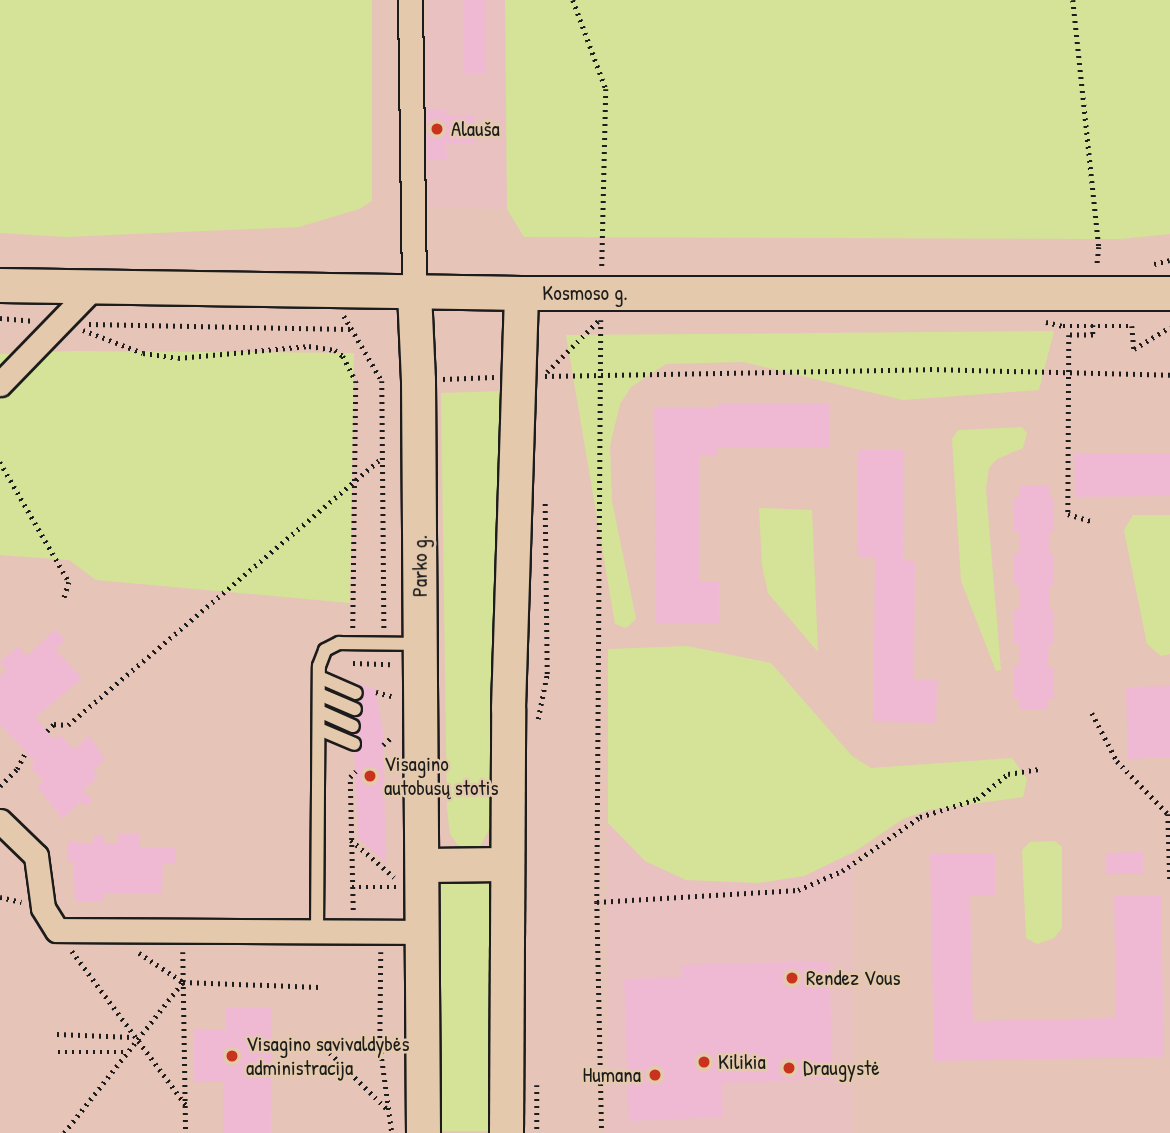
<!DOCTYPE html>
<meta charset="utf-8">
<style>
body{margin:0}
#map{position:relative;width:1170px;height:1133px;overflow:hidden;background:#e7c4b8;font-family:"Patrick Hand",sans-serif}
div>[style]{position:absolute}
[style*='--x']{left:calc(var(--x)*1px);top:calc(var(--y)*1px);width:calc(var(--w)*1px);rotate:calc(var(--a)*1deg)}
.built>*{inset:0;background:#e9c1c0}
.green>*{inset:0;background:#d4e397}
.building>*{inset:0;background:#efb9d3}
.path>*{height:4.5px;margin-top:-2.25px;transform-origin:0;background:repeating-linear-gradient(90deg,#1c1c1c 0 2px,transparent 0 7px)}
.roads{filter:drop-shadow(2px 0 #1c1c1c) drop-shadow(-2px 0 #1c1c1c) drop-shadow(0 2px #1c1c1c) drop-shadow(0 -2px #1c1c1c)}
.lane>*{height:12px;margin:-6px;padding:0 6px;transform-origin:6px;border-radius:6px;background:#e4c9ac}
.street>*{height:23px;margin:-11.5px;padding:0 11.5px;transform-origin:11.5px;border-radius:11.5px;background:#e4c9ac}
.secondary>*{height:33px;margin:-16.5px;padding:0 16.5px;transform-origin:16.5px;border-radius:16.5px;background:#e4c9ac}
.dots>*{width:19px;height:19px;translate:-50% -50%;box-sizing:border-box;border:4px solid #e4c9ac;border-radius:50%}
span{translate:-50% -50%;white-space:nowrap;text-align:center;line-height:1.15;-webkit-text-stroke:5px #e4c9ac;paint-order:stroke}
.poi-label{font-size:21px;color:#1c1c1c}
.left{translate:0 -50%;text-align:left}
.right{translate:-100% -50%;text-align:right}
.street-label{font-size:21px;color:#1c1c1c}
</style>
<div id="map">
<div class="built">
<div style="clip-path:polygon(427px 0,505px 0,507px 209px,423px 207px)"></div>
<div style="clip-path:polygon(608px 823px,645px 861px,758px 883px,803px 876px,854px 852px,854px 1133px,606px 1133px)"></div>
</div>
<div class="green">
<div style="clip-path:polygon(0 0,372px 0,372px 201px,359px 209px,299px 227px,66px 237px,0 233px)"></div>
<div style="clip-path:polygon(505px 0,1170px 0,1170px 234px,1121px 239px,524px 237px,507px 209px)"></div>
<div style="clip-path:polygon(1054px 331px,1039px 390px,903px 400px,743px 362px,666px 364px,631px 387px,620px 404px,610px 446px,612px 501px,636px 619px,626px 628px,615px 624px,566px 335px)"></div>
<div style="clip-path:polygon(72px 351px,354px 353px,350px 603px,96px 580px,69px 560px,0 555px,0 354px)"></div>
<div style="clip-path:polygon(503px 391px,494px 821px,480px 846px,470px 849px,458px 845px,450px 834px,447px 809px,441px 393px)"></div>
<div style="clip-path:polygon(1022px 427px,1027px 433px,1023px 448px,997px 459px,989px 468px,986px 489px,1001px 670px,996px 671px,961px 581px,952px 439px,958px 430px)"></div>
<div style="clip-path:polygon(759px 508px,812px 510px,818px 652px,768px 593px,762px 565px)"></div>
<div style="clip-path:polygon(1133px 515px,1170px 515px,1170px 654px,1161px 656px,1147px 644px,1124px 530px)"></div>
<div style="clip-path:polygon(687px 646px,771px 663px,852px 756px,871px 768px,1012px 758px,1027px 779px,1023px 797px,928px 810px,903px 819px,854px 852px,804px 876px,758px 883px,686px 880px,645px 861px,608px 823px,608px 649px)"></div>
<div style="clip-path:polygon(1055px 841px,1062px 847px,1062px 928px,1054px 938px,1037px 944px,1026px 938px,1022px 850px,1030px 842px)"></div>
<div style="clip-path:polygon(459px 877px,486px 881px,492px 889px,494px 1131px,436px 1131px,436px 895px,443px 883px)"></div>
</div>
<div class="building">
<div style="clip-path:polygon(464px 0,486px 0,486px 73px,464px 73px)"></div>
<div style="clip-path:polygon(427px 110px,446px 110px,446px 115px,474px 115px,474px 143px,446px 143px,447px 160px,427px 160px)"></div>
<div style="clip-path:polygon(829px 403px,829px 447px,717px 448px,718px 456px,699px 456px,699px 581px,719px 581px,719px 623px,656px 623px,654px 408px,717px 408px,717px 404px)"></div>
<div style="clip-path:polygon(858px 450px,904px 450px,903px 560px,915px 561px,914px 679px,937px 679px,936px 723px,873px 722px,875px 558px,857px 558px)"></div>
<div style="clip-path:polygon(1170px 453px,1170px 496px,1075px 497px,1074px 454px)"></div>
<div style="clip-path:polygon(1020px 485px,1049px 485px,1049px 498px,1054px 498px,1054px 532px,1049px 532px,1049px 553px,1054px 553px,1054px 586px,1049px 586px,1049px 610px,1054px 610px,1054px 643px,1049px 643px,1048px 667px,1054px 667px,1054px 700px,1048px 700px,1048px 709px,1019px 709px,1019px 700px,1014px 700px,1014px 666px,1019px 666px,1019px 643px,1014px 643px,1014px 609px,1019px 609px,1019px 586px,1014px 586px,1014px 553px,1020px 553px,1020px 532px,1014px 532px,1014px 498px,1020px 498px)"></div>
<div style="clip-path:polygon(55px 629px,65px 640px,55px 650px,82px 678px,35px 718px,55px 740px,60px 735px,74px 750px,89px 736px,105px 759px,93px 771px,98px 777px,83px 791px,93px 800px,86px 806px,81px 801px,62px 819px,37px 786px,43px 781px,30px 767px,35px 762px,0 724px,0 676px,6px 670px,0 662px,18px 646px,27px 656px)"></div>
<div style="clip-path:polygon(357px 683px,375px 689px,383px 731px,386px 863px,358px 838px,353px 726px)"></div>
<div style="clip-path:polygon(1170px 686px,1170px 757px,1128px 759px,1126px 687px)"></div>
<div style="clip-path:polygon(118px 834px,140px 834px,140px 847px,176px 848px,176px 863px,163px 863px,162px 894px,103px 893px,103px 901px,75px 901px,73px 862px,67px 862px,67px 842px,93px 843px,93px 835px,103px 835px,103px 843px,118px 843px)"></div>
<div style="clip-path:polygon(1143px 852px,1143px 874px,1105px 874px,1105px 853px)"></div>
<div style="clip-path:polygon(995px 853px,995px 896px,970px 896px,973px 1021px,1116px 1018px,1114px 896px,1161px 895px,1164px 1057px,934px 1061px,930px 854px)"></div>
<div style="clip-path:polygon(829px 961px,833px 1079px,722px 1083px,723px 1117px,629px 1121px,624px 979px,682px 977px,681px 965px)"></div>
<div style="clip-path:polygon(226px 1008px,272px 1008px,271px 1133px,223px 1133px,223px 1082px,193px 1082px,193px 1030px,226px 1030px)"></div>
</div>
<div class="path">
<div style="--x:573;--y:0;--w:95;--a:69.7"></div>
<div style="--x:606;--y:89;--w:177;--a:91.3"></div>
<div style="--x:1073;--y:0;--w:248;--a:84"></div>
<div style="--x:1099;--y:247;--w:20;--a:96"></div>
<div style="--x:1154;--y:264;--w:16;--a:-14"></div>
<div style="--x:344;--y:316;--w:75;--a:59.7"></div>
<div style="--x:382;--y:381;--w:249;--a:89.5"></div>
<div style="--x:0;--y:318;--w:32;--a:5"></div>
<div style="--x:601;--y:320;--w:582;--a:90.39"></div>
<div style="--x:597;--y:902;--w:231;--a:88.8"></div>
<div style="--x:1046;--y:322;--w:17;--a:13"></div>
<div style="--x:1063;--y:326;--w:69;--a:0"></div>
<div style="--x:1132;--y:326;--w:23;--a:85"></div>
<div style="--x:1134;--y:349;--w:42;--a:-31.4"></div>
<div style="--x:89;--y:324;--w:261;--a:1.1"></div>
<div style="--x:1093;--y:325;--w:10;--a:90"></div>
<div style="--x:1093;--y:335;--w:24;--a:180"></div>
<div style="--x:1069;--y:335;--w:179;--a:90.3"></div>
<div style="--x:1068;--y:514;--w:27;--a:17"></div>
<div style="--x:83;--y:330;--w:64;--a:21"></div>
<div style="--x:143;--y:353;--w:35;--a:8"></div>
<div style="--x:178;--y:358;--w:132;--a:-5.2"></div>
<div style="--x:309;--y:346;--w:26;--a:9"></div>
<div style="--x:335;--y:350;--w:10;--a:37"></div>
<div style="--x:343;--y:356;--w:28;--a:63"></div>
<div style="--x:356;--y:381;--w:248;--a:90.7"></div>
<div style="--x:547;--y:372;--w:72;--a:-45"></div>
<div style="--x:545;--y:376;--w:385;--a:-1"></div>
<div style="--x:930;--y:369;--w:240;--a:1.4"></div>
<div style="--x:443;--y:379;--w:51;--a:-2.2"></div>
<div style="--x:0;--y:462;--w:138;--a:60.1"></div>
<div style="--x:69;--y:582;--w:17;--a:107"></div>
<div style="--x:353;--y:663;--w:37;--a:2"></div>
<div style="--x:376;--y:692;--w:16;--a:15"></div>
<div style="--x:1092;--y:713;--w:54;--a:62.5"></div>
<div style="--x:1117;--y:761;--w:74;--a:46.1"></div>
<div style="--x:1168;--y:814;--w:66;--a:88.3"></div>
<div style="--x:538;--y:719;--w:46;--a:-78.7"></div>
<div style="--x:547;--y:674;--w:173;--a:-90.7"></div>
<div style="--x:47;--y:731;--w:10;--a:-45"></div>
<div style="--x:54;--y:724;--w:14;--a:4"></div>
<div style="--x:68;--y:725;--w:411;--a:-40.4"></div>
<div style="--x:383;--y:745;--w:12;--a:-42"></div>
<div style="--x:0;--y:786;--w:24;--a:-45"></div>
<div style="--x:17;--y:769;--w:20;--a:-63"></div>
<div style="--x:351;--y:840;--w:57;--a:40.7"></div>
<div style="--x:352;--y:887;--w:45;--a:0"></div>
<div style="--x:0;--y:897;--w:22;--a:13"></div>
<div style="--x:597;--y:902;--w:201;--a:-3.4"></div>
<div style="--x:798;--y:890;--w:48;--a:-23.4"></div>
<div style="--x:842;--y:871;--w:95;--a:-34.7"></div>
<div style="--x:920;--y:817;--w:60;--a:-17.5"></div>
<div style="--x:977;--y:799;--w:40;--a:-39"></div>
<div style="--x:1008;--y:774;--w:33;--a:-9"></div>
<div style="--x:353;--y:910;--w:133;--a:-91.3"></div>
<div style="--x:350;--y:777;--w:8;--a:-45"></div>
<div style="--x:72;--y:951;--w:192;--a:53.5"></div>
<div style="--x:183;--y:952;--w:181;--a:89.1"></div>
<div style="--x:381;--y:952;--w:93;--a:90.6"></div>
<div style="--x:380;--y:1045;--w:89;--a:82.2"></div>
<div style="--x:139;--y:953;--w:53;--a:33.4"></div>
<div style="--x:183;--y:982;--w:136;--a:2.1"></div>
<div style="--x:57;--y:1034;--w:75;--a:2.3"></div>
<div style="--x:320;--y:1043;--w:97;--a:44.6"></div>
<div style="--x:321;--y:1043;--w:59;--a:1.9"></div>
<div style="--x:58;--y:1052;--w:67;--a:0"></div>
<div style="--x:537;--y:1085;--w:48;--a:90"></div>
<div style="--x:64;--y:1133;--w:192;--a:-51.8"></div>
</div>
<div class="roads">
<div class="lane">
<div style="--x:319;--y:677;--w:40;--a:23.4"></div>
<div style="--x:319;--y:694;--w:39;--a:23"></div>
<div style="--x:319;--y:711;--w:37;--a:24"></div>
<div style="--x:319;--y:729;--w:38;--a:23"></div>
<div style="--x:317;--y:932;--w:266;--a:-89.6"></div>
<div style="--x:319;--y:666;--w:17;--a:-69"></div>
<div style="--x:325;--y:650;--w:16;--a:-27"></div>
<div style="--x:339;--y:643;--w:81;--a:0.7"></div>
</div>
<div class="street">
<div style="--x:410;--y:0;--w:292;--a:89.2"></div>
<div style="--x:0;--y:384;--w:134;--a:-45.9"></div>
<div style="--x:0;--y:821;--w:50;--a:44.2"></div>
<div style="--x:36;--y:856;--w:52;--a:82.3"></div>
<div style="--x:43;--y:908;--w:26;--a:58"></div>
<div style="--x:57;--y:930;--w:366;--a:0.3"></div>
</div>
<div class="secondary">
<div style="--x:0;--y:285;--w:521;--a:0.88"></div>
<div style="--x:521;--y:293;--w:649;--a:0"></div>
<div style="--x:414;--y:292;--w:88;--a:87.4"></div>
<div style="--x:418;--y:380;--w:753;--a:89.62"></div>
<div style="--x:423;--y:865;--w:84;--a:-0.7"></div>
<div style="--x:506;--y:1133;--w:425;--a:-89.7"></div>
<div style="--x:508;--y:708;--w:415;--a:-88.2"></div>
</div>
</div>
<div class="dots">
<div style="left:437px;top:129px;background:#c8321e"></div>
<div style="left:370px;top:776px;background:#c8321e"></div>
<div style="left:792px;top:978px;background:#c8321e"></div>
<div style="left:232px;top:1056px;background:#c8321e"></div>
<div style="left:704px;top:1062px;background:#c8321e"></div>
<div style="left:789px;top:1068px;background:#c8321e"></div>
<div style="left:655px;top:1075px;background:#c8321e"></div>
</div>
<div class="poi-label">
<span class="left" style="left:451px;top:129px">Alauša</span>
<span class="left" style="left:384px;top:776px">Visagino<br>autobusų stotis</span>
<span class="left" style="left:806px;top:978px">Rendez Vous</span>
<span class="left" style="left:246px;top:1056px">Visagino savivaldybės<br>administracija</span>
<span class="left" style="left:718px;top:1062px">Kilikia</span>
<span class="left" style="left:803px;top:1068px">Draugystė</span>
<span class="right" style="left:641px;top:1075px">Humana</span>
</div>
<div class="street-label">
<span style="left:585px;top:293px">Kosmoso g.</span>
<span style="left:420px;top:566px;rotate:-90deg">Parko g.</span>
</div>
</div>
